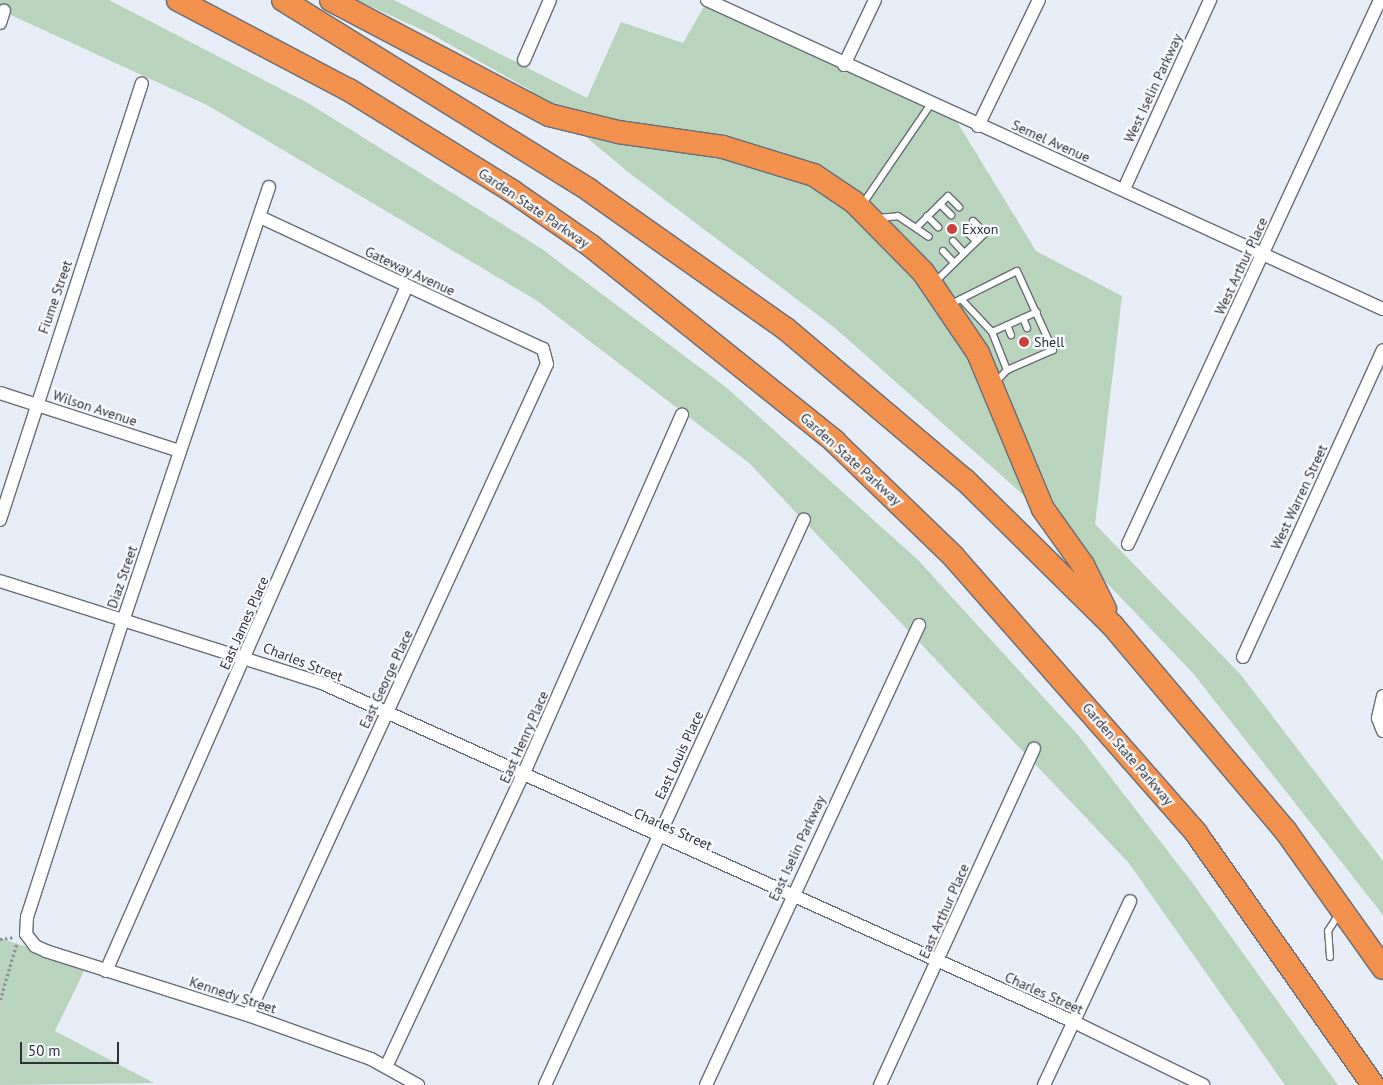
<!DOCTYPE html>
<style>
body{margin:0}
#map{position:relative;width:1383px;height:1085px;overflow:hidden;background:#e6edf6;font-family:"PT Sans",sans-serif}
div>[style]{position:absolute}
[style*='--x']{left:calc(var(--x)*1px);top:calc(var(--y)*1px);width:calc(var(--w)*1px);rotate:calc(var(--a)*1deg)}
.green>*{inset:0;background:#b8d4bd}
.path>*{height:2.5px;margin-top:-1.25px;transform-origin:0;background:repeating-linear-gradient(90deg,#8c9197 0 2.5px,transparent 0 5px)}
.roads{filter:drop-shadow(1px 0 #676d76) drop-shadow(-1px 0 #676d76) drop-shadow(0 1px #676d76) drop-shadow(0 -1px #676d76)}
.lane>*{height:6px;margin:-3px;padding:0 3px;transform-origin:3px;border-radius:3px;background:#fff}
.street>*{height:12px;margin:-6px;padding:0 6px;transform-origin:6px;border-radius:6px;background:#fff}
.highway>*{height:22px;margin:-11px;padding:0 11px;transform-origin:11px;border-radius:11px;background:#f2904e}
.dots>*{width:14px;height:14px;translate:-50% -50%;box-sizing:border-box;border:2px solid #f7fafe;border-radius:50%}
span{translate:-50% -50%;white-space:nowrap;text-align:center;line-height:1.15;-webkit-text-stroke:4.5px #f7fafe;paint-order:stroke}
.street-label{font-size:14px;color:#303236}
.poi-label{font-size:14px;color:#303236}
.left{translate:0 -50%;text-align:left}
.scale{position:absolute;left:20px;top:1042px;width:99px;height:22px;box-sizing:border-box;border:2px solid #303236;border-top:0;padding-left:6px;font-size:15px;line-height:18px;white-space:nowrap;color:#303236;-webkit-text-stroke:4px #f7fafe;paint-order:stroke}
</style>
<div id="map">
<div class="green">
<div style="clip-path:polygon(0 0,109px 0,308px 103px,542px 249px,727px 388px,918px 560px,1078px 735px,1191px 881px,1338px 1085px,1285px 1085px,1128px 862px,749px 463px,536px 300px,207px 105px,0 10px)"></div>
<div style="clip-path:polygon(357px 0,394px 0,587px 98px,621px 22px,683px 43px,705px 5px,954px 117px,1036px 251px,1122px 296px,1095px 524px,1241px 675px,1383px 861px,1383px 915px,1192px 672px,1020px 492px,835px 328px,628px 172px,530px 90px,433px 35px)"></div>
<div style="clip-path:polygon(0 938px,86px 967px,55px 1031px,154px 1083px,0 1085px)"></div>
</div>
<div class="path">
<div style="--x:0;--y:939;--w:14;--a:-8"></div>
<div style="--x:0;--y:1000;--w:60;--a:-73.7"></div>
</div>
<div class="roads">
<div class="lane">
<div style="--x:940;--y:204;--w:16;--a:45"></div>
<div style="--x:862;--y:205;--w:122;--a:-55.7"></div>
<div style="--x:927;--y:216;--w:16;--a:45"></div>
<div style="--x:877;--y:218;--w:21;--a:-5"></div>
<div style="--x:898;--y:216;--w:37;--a:34"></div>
<div style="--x:918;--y:226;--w:42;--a:-45"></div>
<div style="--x:948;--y:196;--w:16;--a:45"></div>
<div style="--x:965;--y:230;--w:16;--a:45"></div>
<div style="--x:953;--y:241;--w:16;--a:47"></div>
<div style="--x:943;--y:251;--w:16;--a:47"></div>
<div style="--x:935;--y:282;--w:70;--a:-44.4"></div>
<div style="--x:985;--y:233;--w:17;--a:-135"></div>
<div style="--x:961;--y:299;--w:45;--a:46.8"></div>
<div style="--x:992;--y:332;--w:41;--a:68.5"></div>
<div style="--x:949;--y:305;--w:76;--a:-26.6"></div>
<div style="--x:1017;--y:271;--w:87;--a:65.5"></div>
<div style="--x:1053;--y:350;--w:50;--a:156.5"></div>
<div style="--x:1007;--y:370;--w:18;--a:133"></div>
<div style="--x:1023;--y:318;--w:11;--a:68"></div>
<div style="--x:1007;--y:325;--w:11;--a:68"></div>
<div style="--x:992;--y:332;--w:49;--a:-24"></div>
<div style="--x:1330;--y:957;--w:26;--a:-94"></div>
<div style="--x:1328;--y:931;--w:20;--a:-57"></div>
</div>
<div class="street">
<div style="--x:707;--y:0;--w:743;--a:24.57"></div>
<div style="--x:0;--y:23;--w:13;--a:-72"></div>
<div style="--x:524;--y:60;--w:65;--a:-66.6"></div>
<div style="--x:844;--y:65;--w:72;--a:-64.5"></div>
<div style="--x:978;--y:126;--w:140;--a:-64.2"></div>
<div style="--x:269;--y:187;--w:457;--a:108.6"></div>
<div style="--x:123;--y:620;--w:312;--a:107.9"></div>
<div style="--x:27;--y:917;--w:17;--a:93"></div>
<div style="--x:26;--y:934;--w:15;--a:53"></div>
<div style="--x:35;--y:946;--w:12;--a:24"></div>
<div style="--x:46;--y:951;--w:212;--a:17.6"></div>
<div style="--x:248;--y:1015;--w:131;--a:19.7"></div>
<div style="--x:371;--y:1059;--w:54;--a:29"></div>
<div style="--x:1124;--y:189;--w:208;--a:-65.5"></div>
<div style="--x:0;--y:393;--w:189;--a:17.9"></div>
<div style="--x:0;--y:520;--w:459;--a:-72"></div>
<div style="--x:1128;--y:544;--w:600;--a:-65.14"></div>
<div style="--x:0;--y:581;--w:340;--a:17.6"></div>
<div style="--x:324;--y:684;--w:823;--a:24.26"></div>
<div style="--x:1074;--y:1022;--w:144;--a:26"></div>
<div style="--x:1243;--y:657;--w:337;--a:-65.5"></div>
<div style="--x:1383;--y:696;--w:23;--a:103"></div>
<div style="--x:1378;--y:718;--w:14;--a:69"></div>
<div style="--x:106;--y:971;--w:748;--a:-66.28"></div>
<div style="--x:248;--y:1015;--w:716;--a:-65.33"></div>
<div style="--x:547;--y:364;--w:16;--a:-105"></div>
<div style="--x:543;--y:349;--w:312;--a:-155"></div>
<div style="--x:386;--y:1067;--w:323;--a:-64.9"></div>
<div style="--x:523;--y:775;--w:394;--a:-66.2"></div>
<div style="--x:545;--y:1085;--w:622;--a:-65.41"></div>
<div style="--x:706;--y:1085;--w:507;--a:-65.15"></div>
<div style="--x:880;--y:1085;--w:370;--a:-65.4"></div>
<div style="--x:1044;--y:1085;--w:203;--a:-64.9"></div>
</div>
<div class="highway">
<div style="--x:178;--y:0;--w:193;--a:27.8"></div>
<div style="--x:349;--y:90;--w:192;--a:31.8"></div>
<div style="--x:512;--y:191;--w:96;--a:34.8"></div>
<div style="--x:591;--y:246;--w:312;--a:38.7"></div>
<div style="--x:834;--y:441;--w:165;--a:44"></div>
<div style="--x:953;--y:556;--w:368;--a:48.7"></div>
<div style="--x:1196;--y:833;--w:308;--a:54.9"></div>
<div style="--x:283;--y:0;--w:360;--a:31.8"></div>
<div style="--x:589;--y:190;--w:241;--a:35.2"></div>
<div style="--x:786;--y:329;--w:234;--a:40.2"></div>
<div style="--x:965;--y:480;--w:208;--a:44.6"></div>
<div style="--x:1113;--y:626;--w:267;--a:49.9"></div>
<div style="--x:1285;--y:830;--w:169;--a:54.6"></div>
<div style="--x:331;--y:0;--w:246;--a:27.8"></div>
<div style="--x:549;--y:115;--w:71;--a:13.8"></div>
<div style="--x:618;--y:132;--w:106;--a:8.1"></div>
<div style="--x:723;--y:147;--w:95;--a:17.1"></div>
<div style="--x:814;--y:175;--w:48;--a:34"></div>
<div style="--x:854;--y:202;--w:98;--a:45.4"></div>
<div style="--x:923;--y:272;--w:98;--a:55.8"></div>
<div style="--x:978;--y:353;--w:169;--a:67.4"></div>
<div style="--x:1043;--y:509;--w:69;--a:54.5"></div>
<div style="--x:1083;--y:565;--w:49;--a:63.4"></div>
</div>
</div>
<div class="dots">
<div style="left:952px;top:229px;background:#cd3f3a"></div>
<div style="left:1024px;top:342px;background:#cd3f3a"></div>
</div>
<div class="street-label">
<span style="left:1153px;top:88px;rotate:-65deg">West Iselin Parkway</span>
<span style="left:1051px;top:141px;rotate:24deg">Semel Avenue</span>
<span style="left:534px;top:208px;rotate:34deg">Garden State Parkway</span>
<span style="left:1241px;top:266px;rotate:-65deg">West Arthur Place</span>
<span style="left:410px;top:271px;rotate:25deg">Gateway Avenue</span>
<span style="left:55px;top:297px;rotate:-71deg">Fiume Street</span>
<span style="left:95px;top:408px;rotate:18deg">Wilson Avenue</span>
<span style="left:851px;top:459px;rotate:42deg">Garden State Parkway</span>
<span style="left:1299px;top:497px;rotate:-65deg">West Warren Street</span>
<span style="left:122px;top:577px;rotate:-71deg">Diaz Street</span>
<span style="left:244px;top:623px;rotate:-66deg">East James Place</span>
<span style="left:303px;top:662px;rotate:21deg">Charles Street</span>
<span style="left:386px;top:679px;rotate:-65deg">East George Place</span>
<span style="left:524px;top:737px;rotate:-66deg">East Henry Place</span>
<span style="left:1128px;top:754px;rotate:49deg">Garden State Parkway</span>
<span style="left:679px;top:755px;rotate:-65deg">East Louis Place</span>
<span style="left:673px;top:829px;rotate:24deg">Charles Street</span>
<span style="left:797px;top:848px;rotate:-65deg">East Iselin Parkway</span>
<span style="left:944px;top:911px;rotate:-66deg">East Arthur Place</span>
<span style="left:1044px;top:993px;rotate:24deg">Charles Street</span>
<span style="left:233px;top:995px;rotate:18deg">Kennedy Street</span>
</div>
<div class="poi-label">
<span class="left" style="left:962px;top:229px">Exxon</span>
<span class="left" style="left:1034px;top:342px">Shell</span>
</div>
<div class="scale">50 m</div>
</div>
